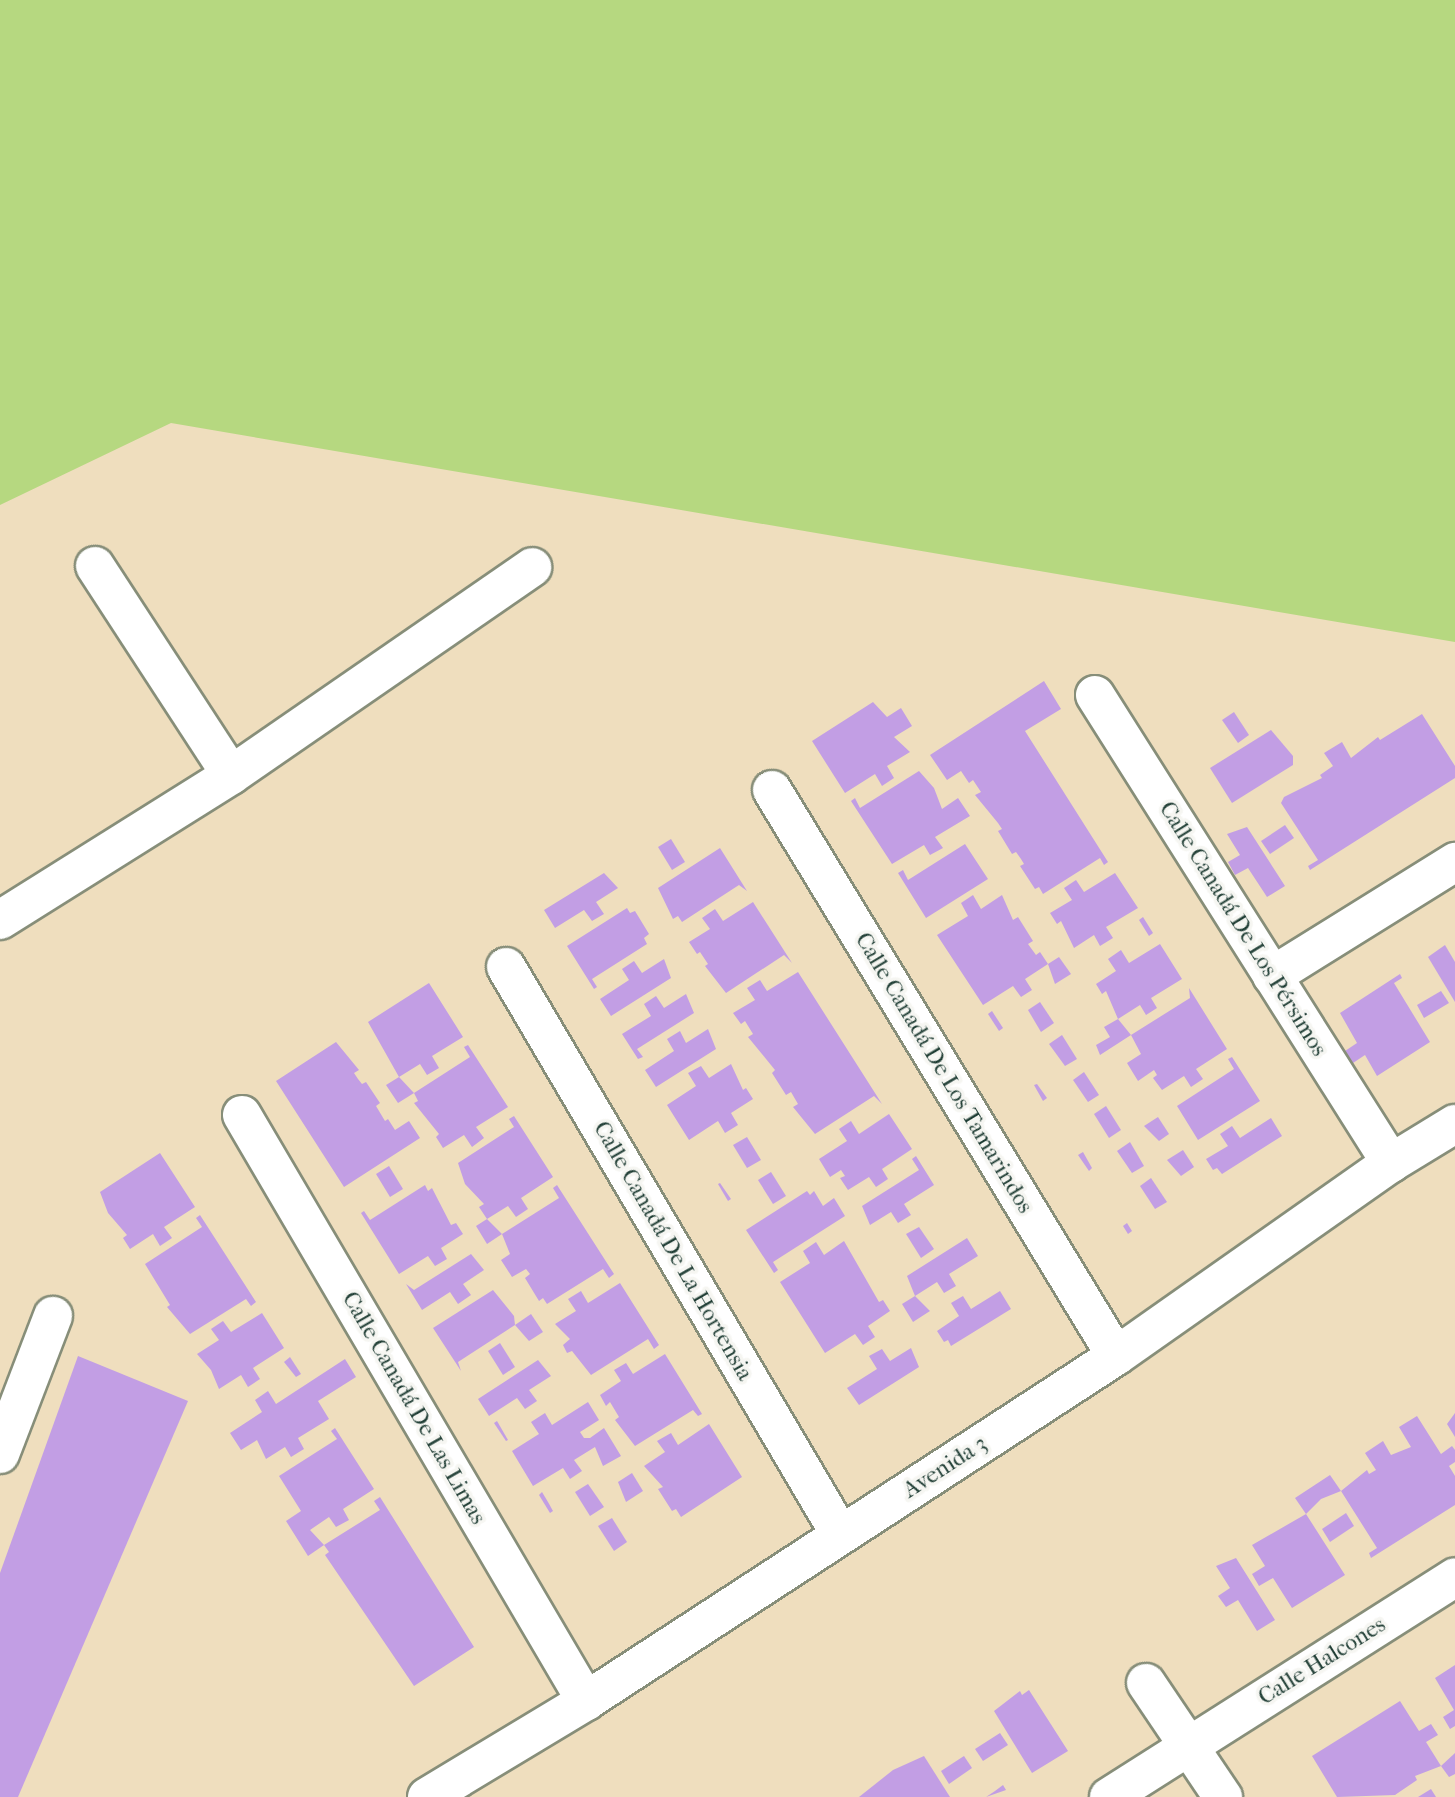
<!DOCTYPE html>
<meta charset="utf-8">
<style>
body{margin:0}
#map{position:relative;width:1455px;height:1797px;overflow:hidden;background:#efdebe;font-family:"IM FELL French Canon",serif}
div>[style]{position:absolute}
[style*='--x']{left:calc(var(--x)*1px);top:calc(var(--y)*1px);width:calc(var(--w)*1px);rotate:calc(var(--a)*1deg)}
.green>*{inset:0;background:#b6d880}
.building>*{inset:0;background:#c29ee4}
.roads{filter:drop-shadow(2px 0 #878e79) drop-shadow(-2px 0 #878e79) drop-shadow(0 2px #878e79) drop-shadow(0 -2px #878e79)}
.minor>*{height:38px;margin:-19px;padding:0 19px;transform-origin:19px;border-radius:19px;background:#fff}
span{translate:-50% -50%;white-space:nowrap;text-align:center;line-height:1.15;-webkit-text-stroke:7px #f6f6f2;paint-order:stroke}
.street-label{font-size:23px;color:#1f3d34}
</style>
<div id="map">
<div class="green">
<div style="clip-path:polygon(0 0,1455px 0,1455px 642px,171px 423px,0 505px)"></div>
</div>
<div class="building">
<div style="clip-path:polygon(1044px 681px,1061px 709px,1025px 731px,1108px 862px,1104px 865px,1100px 858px,1043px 894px,1039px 887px,1035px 889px,1020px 866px,1024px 864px,1021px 859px,1016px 852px,1012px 854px,998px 831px,1002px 829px,998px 823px,975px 795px,981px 792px,973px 780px,969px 783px,961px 771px,947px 780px,930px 755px)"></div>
<div style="clip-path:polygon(873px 702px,887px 717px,901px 708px,912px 726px,894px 737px,910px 752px,887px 766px,894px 778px,882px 786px,875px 774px,845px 793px,812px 741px)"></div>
<div style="clip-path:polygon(1234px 712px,1249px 735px,1238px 743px,1222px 720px)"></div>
<div style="clip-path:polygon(1422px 714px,1455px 766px,1455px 778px,1310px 870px,1308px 866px,1318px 860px,1281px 803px,1284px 797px,1322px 778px,1320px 775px,1333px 766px,1324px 753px,1342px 742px,1351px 758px,1378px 737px,1380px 740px)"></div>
<div style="clip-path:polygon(1271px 730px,1293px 756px,1293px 765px,1232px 803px,1210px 768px)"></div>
<div style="clip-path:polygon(919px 771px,934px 788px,942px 809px,958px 798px,970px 816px,935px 837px,943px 848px,930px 855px,924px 845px,892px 864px,851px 801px,855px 798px,860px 808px)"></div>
<div style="clip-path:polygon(1285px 825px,1294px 838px,1270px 854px,1261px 841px)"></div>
<div style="clip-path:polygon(1247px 827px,1285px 886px,1267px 897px,1248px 868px,1235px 875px,1228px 862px,1240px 855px,1227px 834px)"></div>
<div style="clip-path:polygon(671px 839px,685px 862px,672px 870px,658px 847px)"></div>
<div style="clip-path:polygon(965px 844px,988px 879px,926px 918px,898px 873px,903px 870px,908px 880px)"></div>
<div style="clip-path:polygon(720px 848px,747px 891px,739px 885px,682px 922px,678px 916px,673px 919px,658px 888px)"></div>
<div style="clip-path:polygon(604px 873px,618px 888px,596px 902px,604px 914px,592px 921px,584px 910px,555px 928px,544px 910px)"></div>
<div style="clip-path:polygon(1115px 873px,1138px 908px,1106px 927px,1113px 938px,1100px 946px,1094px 935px,1074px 948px,1061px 921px,1057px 924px,1050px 913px,1072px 900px,1064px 888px,1076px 880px,1084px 892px)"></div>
<div style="clip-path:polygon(973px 895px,981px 909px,1002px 895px,1013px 920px,1018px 917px,1033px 941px,1028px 944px,1036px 955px,1040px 952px,1048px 964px,1025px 979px,1032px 990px,1021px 997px,1013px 986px,983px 1005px,937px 935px,968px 916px,961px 903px)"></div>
<div style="clip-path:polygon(753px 902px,792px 963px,784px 955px,726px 993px,705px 966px,708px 964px,700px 952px,697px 954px,689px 942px,710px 929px,702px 918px,715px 909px,723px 921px)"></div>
<div style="clip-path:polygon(627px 908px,630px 913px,635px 911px,649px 934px,644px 938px,647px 944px,592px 979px,597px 987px,594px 989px,567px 946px)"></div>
<div style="clip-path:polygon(1143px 917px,1153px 933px,1149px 936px,1139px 920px)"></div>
<div style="clip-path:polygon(1160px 944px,1182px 979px,1151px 998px,1157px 1008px,1146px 1015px,1140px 1005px,1118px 1019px,1106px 991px,1102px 994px,1096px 984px,1116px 971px,1108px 959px,1121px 950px,1129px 963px)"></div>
<div style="clip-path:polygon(1445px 945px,1455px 962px,1455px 1002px,1428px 957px)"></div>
<div style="clip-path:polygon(1059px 957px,1071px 974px,1055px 984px,1048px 964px)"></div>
<div style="clip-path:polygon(664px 959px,671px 978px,611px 1016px,600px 999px,629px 980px,622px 969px,634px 961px,642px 973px)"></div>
<div style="clip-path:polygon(798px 972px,882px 1104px,874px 1096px,815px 1134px,793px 1107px,798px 1104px,791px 1092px,786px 1095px,772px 1073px,775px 1070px,748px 1037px,753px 1034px,745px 1021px,741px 1024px,733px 1013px,755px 1000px,747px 988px,760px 980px,767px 991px)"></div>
<div style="clip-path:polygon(1400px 974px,1402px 978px,1394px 983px,1430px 1042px,1377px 1076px,1365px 1055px,1353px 1063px,1345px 1051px,1357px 1043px,1340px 1013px)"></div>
<div style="clip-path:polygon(429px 983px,463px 1037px,432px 1056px,439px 1068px,427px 1075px,420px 1064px,399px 1077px,368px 1022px)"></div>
<div style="clip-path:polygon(1189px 988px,1227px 1049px,1196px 1069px,1203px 1079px,1191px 1087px,1184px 1076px,1162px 1090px,1153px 1078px,1157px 1075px,1154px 1070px,1138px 1081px,1127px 1063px,1141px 1054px,1131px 1035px,1100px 1055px,1096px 1045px,1110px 1037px,1104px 1027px,1118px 1019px,1131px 1035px,1190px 998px)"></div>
<div style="clip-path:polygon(1441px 991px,1449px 1003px,1424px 1018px,1417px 1005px)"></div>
<div style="clip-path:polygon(686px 994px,694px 1013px,637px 1049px,643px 1057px,638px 1059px,622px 1034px,651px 1016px,644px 1004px,656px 996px,664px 1008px)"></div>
<div style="clip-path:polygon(1040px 1002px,1054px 1023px,1041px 1032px,1028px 1010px)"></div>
<div style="clip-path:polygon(992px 1011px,1003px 1028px,999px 1031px,988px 1014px)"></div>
<div style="clip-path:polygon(708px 1029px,716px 1049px,656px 1087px,645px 1070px,674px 1051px,667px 1039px,680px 1031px,686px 1043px)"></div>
<div style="clip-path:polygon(1062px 1035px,1077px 1059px,1065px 1066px,1049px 1044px)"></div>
<div style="clip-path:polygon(336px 1042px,359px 1070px,354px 1073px,358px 1079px,362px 1084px,366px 1082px,380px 1103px,376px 1106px,385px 1121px,388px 1119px,395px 1130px,409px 1121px,420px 1138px,344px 1187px,276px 1081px)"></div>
<div style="clip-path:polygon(468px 1045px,508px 1107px,476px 1127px,484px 1138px,472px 1147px,464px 1135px,443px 1148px,436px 1137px,439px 1134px,414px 1103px,418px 1101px,414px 1093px,398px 1103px,386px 1085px,399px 1077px,414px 1093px,470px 1057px,464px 1047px)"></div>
<div style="clip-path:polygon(1232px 1057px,1260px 1101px,1198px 1140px,1177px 1106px,1234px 1069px,1228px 1059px)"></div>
<div style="clip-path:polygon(731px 1064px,743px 1090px,746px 1088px,753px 1099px,731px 1113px,738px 1125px,725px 1133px,718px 1121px,689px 1140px,667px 1105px,696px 1086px,688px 1073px,701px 1066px,709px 1078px)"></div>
<div style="clip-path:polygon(1084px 1072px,1099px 1095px,1088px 1102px,1073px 1080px)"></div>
<div style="clip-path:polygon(1037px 1084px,1047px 1098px,1043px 1101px,1034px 1085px)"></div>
<div style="clip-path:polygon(1106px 1106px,1121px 1130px,1109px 1138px,1094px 1114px)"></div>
<div style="clip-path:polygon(889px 1114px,912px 1149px,882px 1169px,888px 1179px,876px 1187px,869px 1177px,848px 1190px,840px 1178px,845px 1176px,841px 1170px,830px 1177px,819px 1159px,847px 1141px,839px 1129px,851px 1121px,859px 1134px)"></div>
<div style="clip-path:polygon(514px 1116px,553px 1177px,521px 1198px,528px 1209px,516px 1217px,508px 1206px,487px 1219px,479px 1207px,484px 1204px,465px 1184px,458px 1163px,514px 1127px,509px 1119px)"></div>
<div style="clip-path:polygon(1158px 1117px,1169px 1134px,1159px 1141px,1144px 1126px)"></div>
<div style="clip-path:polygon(1271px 1118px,1282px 1136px,1222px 1174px,1217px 1168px,1213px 1170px,1206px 1159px,1228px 1146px,1220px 1134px,1232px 1126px,1240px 1138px)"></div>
<div style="clip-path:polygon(747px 1137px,761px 1160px,747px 1168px,733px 1145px)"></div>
<div style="clip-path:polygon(1130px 1142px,1144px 1166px,1132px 1173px,1117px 1151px)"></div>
<div style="clip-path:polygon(1183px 1150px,1194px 1167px,1181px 1176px,1167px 1160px)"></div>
<div style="clip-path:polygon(1083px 1152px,1092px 1168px,1089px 1171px,1078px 1155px)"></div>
<div style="clip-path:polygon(160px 1153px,195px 1207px,164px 1227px,172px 1238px,160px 1246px,153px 1234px,130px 1249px,123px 1238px,127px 1235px,108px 1213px,100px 1192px)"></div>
<div style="clip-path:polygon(916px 1156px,934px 1185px,904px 1204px,911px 1215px,898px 1223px,891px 1212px,870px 1225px,862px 1206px,919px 1170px,912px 1159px)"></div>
<div style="clip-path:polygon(389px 1166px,403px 1189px,390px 1197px,376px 1174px)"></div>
<div style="clip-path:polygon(771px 1172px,786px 1196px,773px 1204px,758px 1180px)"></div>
<div style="clip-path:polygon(1151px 1178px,1167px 1202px,1155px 1209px,1140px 1186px)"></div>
<div style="clip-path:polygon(720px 1183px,731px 1199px,728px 1201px,718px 1184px)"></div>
<div style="clip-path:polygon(425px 1185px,428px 1191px,432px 1188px,451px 1225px,456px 1223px,463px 1234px,441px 1248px,447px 1259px,435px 1266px,428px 1256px,399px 1274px,361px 1213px,364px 1211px,370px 1220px)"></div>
<div style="clip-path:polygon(557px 1185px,614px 1274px,609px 1278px,603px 1269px,547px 1304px,543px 1298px,539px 1301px,525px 1278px,530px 1274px,526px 1269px,512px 1277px,501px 1260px,510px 1254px,502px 1234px,487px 1244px,476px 1226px,487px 1219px,502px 1234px,559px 1198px,553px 1188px)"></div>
<div style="clip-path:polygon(807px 1191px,810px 1195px,814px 1191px,823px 1206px,834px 1198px,845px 1216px,773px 1262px,778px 1270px,774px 1273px,746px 1230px)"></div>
<div style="clip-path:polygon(200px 1215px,256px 1302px,251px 1306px,246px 1299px,190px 1334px,167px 1307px,170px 1305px,145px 1264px,202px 1227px,196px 1218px)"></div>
<div style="clip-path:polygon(1127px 1223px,1132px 1231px,1128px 1234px,1123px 1226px)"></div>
<div style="clip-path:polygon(919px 1227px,934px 1249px,921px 1258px,906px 1234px)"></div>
<div style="clip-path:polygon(967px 1238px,978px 1256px,949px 1274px,956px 1286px,944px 1293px,937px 1282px,915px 1296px,930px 1311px,913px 1322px,902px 1304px,915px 1296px,907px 1276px)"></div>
<div style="clip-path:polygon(844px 1241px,879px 1302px,883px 1300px,890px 1311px,868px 1326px,875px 1337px,863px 1345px,855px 1334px,825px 1353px,780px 1282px,810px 1263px,803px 1251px,816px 1242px,824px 1255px)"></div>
<div style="clip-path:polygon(471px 1254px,484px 1270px,463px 1284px,471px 1295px,458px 1304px,450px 1292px,422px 1310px,406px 1284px,414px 1290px)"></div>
<div style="clip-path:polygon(620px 1283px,659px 1345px,654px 1349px,648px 1339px,591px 1375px,572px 1351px,567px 1353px,563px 1345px,570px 1339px,555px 1324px,576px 1311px,568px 1299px,581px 1291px,588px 1303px)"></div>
<div style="clip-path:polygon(493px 1290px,514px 1316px,515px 1325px,458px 1362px,461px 1371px,433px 1328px)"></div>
<div style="clip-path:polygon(1000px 1291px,1011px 1309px,951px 1346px,948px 1340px,944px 1342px,937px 1331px,959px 1316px,951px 1303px,963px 1296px,971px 1309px)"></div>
<div style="clip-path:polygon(262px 1313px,284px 1348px,253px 1368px,260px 1379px,248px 1387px,241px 1375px,219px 1389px,211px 1370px,197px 1354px,219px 1340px,211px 1329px,223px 1321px,231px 1332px)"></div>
<div style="clip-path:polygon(531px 1314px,543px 1332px,529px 1341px,515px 1325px)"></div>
<div style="clip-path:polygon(500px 1343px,515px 1367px,503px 1375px,488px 1351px)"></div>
<div style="clip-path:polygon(911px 1348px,919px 1367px,859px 1405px,847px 1388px,877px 1369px,869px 1356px,882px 1349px,890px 1361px)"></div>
<div style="clip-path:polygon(665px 1354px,702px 1414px,698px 1416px,693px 1410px,635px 1446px,615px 1420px,619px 1417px,610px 1402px,606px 1406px,600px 1395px,621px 1381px,614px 1370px,626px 1363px,633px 1374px)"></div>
<div style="clip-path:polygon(78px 1356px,188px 1401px,18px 1797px,0 1797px,0 1573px)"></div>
<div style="clip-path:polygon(290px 1357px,301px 1374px,296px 1377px,284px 1362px)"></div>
<div style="clip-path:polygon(345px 1359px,356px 1377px,318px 1401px,329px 1419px,298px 1438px,304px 1449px,291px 1457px,285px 1447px,266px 1459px,257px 1440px,241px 1450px,230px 1433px,262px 1412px,255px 1400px,268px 1391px,276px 1404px)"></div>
<div style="clip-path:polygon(538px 1360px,551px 1376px,529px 1390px,537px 1401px,525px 1409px,517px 1398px,489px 1416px,478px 1399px)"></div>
<div style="clip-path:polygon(588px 1402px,599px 1420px,580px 1432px,584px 1438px,590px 1438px,604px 1428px,621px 1456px,603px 1466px,595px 1447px,574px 1460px,582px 1471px,570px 1479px,563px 1468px,533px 1486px,512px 1451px,539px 1434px,531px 1422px,545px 1413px,552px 1425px)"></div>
<div style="clip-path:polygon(1455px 1413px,1455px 1437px,1447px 1424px)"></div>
<div style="clip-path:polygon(1417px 1416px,1441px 1454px,1452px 1446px,1455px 1450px,1455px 1462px,1449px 1466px,1455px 1476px,1455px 1505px,1371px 1558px,1369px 1553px,1377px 1548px,1341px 1491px,1367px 1470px,1369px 1474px,1376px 1470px,1365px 1453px,1383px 1441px,1391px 1455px,1411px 1447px,1399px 1427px)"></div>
<div style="clip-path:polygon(497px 1421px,508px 1440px,506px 1441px,494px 1423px)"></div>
<div style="clip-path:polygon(709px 1424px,742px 1477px,681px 1517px,676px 1509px,672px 1511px,658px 1489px,663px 1487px,644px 1466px,665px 1452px,657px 1441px,671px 1433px,678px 1445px)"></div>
<div style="clip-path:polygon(335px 1428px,374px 1489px,343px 1509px,349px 1520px,336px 1527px,329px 1517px,310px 1530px,324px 1545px,308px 1556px,286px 1521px,301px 1511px,279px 1476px,337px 1439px,331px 1431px)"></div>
<div style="clip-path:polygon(632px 1473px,643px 1491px,626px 1502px,618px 1482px)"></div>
<div style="clip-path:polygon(1330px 1475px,1341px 1491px,1321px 1499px,1306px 1514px,1295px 1498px)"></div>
<div style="clip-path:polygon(588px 1484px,604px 1507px,590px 1516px,575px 1492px)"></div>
<div style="clip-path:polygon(542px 1492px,548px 1502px,553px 1511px,550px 1513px,539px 1495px)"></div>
<div style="clip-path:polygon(380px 1497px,474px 1647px,414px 1686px,325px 1555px,329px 1552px,324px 1545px,380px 1510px,374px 1501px)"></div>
<div style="clip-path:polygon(1346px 1513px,1354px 1526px,1330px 1542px,1322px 1529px)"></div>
<div style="clip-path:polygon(1306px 1514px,1345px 1575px,1292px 1608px,1273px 1578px,1259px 1586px,1252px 1574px,1265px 1566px,1252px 1545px)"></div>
<div style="clip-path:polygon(612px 1518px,627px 1542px,614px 1551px,598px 1526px)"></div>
<div style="clip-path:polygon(1236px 1558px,1275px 1620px,1257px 1631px,1238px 1600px,1226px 1607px,1218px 1596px,1230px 1588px,1216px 1566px)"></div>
<div style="clip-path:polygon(1455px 1665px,1455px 1726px,1450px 1729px,1443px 1717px,1454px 1710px,1435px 1678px)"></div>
<div style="clip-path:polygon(1029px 1690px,1068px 1751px,1032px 1773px,994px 1711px,1020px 1691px,1022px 1695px)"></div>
<div style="clip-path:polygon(1400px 1701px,1419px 1731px,1431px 1724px,1438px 1735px,1426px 1742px,1441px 1766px,1415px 1776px,1417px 1780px,1395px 1795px,1337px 1797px,1312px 1756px)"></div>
<div style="clip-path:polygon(1000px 1733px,1008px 1745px,983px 1761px,975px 1749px)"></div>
<div style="clip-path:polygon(1455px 1753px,1455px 1774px,1449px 1777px,1441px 1766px)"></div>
<div style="clip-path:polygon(924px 1756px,950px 1797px,859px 1797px,893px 1770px)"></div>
<div style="clip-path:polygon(964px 1756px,972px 1768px,949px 1784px,941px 1771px)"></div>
<div style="clip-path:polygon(1003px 1785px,1006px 1790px,986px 1797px,995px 1791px)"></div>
<div style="clip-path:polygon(1431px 1789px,1436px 1797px,1418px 1797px)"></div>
</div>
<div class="roads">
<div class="minor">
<div style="--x:95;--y:566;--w:249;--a:56.9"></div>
<div style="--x:1095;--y:695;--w:554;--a:57.69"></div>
<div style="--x:772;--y:790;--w:662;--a:58.71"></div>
<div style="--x:0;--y:920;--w:273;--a:-32.1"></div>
<div style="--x:231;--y:775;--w:366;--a:-34.6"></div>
<div style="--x:506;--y:967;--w:658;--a:59.5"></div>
<div style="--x:1272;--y:976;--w:216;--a:-31.9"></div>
<div style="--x:242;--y:1115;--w:680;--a:59.59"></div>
<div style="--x:0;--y:1454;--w:148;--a:-69"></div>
<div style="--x:1146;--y:1683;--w:138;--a:56"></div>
<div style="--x:427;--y:1797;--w:186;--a:-31.1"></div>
<div style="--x:586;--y:1701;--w:632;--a:-33.06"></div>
<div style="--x:1116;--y:1356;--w:336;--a:-35.1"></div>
<div style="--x:1391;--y:1163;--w:75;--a:-31.4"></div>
<div style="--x:1109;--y:1797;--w:410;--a:-32.4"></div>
</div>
</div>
<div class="street-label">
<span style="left:1243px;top:929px;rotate:58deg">Calle Canadá De Los Pérsimos</span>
<span style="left:944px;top:1073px;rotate:59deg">Calle Canadá De Los Tamarindos</span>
<span style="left:673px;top:1251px;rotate:60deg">Calle Canadá De La Hortensia</span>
<span style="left:414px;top:1408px;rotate:60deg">Calle Canadá De Las Limas</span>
<span style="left:945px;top:1467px;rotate:-33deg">Avenida 3</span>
<span style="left:1322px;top:1661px;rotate:-32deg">Calle Halcones</span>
</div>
</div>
